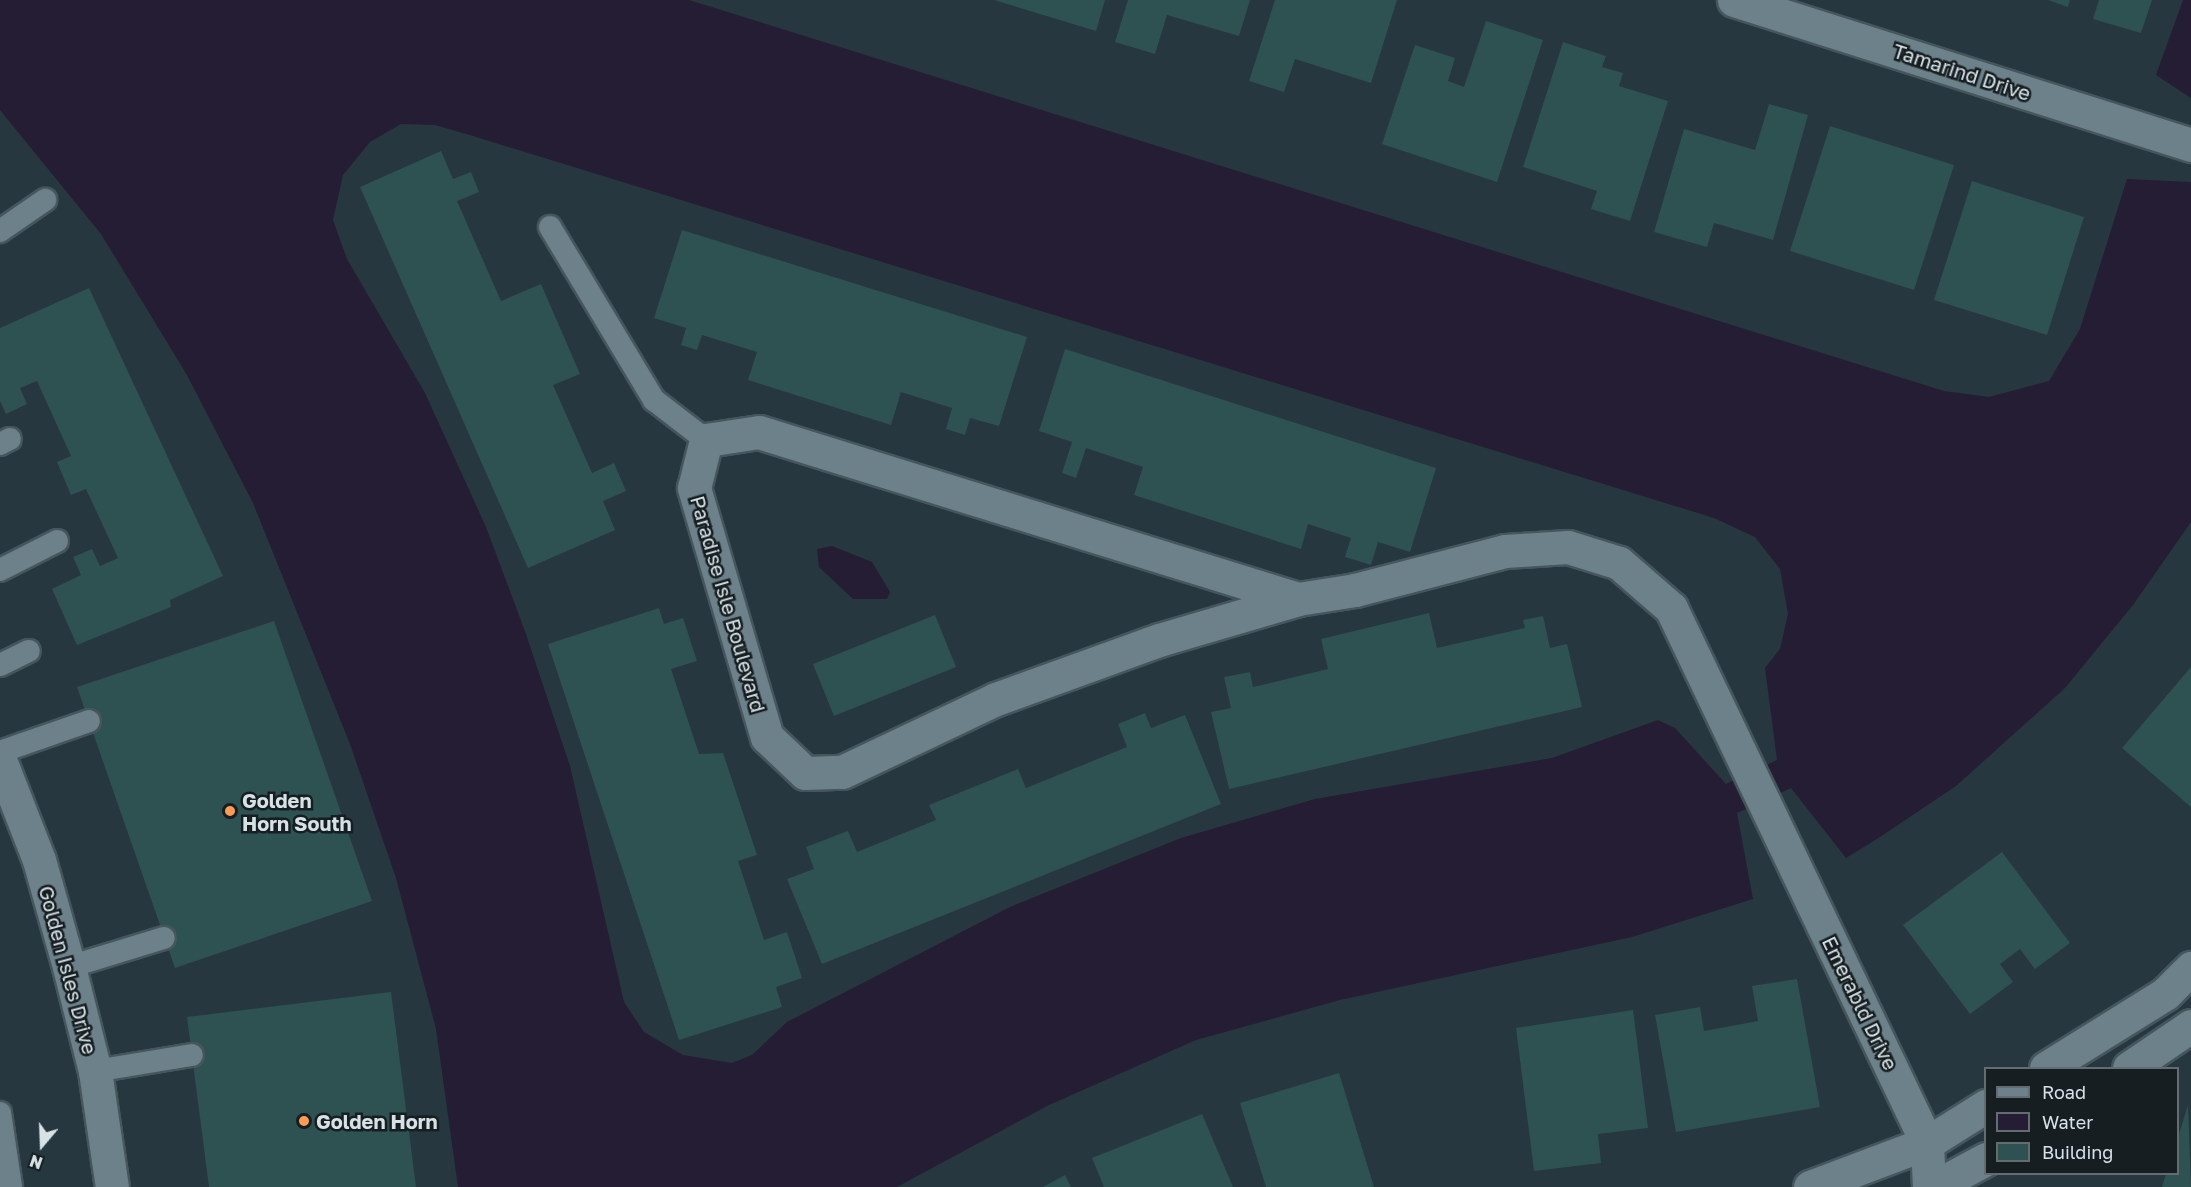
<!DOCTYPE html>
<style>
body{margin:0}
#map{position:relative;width:2191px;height:1187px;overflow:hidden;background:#263740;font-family:"Golos Text",sans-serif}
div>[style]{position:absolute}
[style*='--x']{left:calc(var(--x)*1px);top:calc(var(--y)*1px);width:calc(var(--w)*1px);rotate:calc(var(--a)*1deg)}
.water>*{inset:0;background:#251d33}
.building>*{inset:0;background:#2e5151}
.roads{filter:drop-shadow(2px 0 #46565d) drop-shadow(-2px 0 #46565d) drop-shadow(0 2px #46565d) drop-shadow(0 -2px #46565d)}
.service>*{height:22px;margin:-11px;padding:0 11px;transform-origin:11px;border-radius:11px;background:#6d818b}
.minor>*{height:33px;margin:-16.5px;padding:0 16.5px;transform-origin:16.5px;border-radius:16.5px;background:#6d818b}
.dots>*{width:16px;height:16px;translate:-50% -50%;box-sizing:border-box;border:3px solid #161e21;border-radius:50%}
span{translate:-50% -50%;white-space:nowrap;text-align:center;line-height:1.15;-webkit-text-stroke:5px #161e21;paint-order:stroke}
.street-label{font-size:20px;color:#d7e2e7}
.poi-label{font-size:20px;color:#d7e2e7;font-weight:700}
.left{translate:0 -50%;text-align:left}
.legend{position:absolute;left:1984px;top:1067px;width:195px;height:108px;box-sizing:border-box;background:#161e21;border:2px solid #636c70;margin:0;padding:8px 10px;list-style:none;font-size:18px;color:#d7e2e7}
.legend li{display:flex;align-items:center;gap:12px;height:30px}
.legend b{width:30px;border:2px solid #636c70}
.north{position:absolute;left:12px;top:1115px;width:60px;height:60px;-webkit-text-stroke:4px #161e21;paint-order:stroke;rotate:199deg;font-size:16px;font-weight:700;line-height:24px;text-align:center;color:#d7e2e7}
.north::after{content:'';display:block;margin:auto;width:21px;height:27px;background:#d7e2e7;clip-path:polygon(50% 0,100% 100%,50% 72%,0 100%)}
</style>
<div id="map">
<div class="water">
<div style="clip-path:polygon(evenodd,0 0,689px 0,1944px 391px,1989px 397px,2049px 381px,2080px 329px,2127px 179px,2191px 182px,2191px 522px,2133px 605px,2065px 688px,1956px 786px,1880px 837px,1846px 858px,1791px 788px,1737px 813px,1753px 899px,1632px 937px,1340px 1000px,1196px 1040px,1049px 1105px,897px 1187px,458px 1187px,436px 1029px,396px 878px,350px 744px,253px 503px,187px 375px,101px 234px,0 110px,0 0,401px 124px,435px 125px,473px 136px,1714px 518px,1755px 537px,1780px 569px,1788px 614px,1780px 649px,1765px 668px,1777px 760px,1726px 784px,1675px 728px,1658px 720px,1552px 758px,1315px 799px,1181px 838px,1010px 907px,787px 1022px,752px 1055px,732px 1063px,683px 1055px,644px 1032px,624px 1002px,570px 766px,526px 634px,486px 527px,425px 393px,347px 259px,333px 220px,343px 175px,370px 142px,401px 124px)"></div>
<div style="clip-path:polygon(2183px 0,2191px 0,2191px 98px,2156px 75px)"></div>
<div style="clip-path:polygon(832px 546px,872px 562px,890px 592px,887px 599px,853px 599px,819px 567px,817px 549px)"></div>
</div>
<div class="building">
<div style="clip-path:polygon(994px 0,1105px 0,1096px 31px)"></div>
<div style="clip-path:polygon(1128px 0,1250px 0,1239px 36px,1167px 15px,1155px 54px,1115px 42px)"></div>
<div style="clip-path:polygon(1275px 0,1397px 0,1371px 83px,1295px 59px,1284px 92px,1249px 81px)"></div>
<div style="clip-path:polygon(2048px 0,2070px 0,2068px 7px)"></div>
<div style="clip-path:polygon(2099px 0,2152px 0,2141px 33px,2093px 19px)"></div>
<div style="clip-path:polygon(1486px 21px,1543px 40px,1497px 182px,1382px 144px,1415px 45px,1455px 58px,1448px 81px,1464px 87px)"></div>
<div style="clip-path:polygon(1563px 42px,1606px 56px,1602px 67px,1623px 73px,1619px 86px,1668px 101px,1630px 221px,1591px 209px,1597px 191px,1523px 167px)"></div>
<div style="clip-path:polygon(1769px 104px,1808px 115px,1773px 240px,1714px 223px,1707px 247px,1654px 232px,1684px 129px,1755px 150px)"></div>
<div style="clip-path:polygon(1830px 126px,1954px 165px,1914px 290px,1790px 251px)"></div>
<div style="clip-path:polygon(441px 151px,453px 179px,471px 172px,479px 192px,457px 201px,501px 301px,541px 284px,580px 374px,553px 385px,592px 473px,614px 463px,626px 491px,603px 501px,615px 530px,528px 568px,360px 187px)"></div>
<div style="clip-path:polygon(1972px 181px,2084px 217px,2047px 335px,1934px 300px)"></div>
<div style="clip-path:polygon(682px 230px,1027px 337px,999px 426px,970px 418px,965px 435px,946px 429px,952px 408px,901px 392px,891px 425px,748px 380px,757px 352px,702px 335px,697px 350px,681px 345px,686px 328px,654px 318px)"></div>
<div style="clip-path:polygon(89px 288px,223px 576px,170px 600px,171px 607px,77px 645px,52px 589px,81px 575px,73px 557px,92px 549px,100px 566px,118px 558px,86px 489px,71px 495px,57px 462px,71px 456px,37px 381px,20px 388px,27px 404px,6px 414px,0 401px,0 328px)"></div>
<div style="clip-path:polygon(1065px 349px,1436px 468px,1410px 552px,1378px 542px,1371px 565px,1345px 557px,1351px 538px,1308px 524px,1301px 549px,1134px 495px,1143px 467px,1086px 448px,1076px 478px,1062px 473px,1072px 442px,1039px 431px)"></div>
<div style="clip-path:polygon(659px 608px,664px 624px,683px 618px,697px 661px,671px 669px,699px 754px,723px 753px,757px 855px,738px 861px,764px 940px,787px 932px,802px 978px,776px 987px,782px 1007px,679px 1040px,548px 644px)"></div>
<div style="clip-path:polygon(1429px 613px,1437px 648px,1525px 628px,1523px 620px,1543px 616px,1550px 648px,1567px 644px,1582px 707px,1229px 789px,1211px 712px,1231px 708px,1224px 677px,1250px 672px,1253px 687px,1328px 669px,1321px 639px)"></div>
<div style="clip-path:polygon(935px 615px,956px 667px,834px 716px,813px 664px)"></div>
<div style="clip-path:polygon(274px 621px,372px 901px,175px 968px,77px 687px)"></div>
<div style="clip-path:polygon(2191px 667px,2191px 807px,2122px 748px)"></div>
<div style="clip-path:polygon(1145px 713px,1151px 728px,1185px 715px,1221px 804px,822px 964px,787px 879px,814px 869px,806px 847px,848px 831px,857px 852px,936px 820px,929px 805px,1018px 769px,1026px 788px,1127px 747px,1118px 724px)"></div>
<div style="clip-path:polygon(2002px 852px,2070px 943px,2035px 969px,2020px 949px,2000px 964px,2013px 982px,1970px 1014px,1903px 925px)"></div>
<div style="clip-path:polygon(1797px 979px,1820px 1107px,1676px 1132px,1655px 1015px,1700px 1007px,1704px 1031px,1758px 1021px,1752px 986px)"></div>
<div style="clip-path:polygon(391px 992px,416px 1187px,209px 1187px,187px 1017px)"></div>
<div style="clip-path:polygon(1633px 1010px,1648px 1128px,1598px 1134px,1601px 1163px,1534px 1171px,1516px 1028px)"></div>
<div style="clip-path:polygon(1339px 1073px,1374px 1187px,1266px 1187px,1240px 1103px)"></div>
<div style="clip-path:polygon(2188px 1105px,2191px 1187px,2162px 1187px,2166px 1174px,2178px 1174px,2178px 1137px)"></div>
<div style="clip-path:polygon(1202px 1114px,1233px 1187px,1104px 1187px,1092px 1158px)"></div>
<div style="clip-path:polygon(1065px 1175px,1071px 1187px,1043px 1187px)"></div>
</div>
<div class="roads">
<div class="service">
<div style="--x:550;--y:227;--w:202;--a:59"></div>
<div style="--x:654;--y:400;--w:66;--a:37.6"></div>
<div style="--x:0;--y:231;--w:55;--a:-34.6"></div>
<div style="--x:0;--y:444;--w:11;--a:-27"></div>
<div style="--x:0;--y:570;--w:64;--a:-27"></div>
<div style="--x:0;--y:665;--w:32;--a:-26"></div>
<div style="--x:0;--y:752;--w:94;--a:-19.2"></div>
<div style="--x:69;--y:967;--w:99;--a:-17"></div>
<div style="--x:95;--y:1071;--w:98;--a:-9.4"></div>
<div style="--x:0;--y:1113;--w:75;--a:81.5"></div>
</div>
<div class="minor">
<div style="--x:1734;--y:0;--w:479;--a:17.6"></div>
<div style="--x:1298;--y:599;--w:564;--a:-162.79"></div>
<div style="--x:759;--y:432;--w:54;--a:171.4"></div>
<div style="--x:706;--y:440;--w:49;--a:104"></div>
<div style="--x:694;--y:488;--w:259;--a:73.7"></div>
<div style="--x:767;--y:737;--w:52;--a:43.5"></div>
<div style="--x:805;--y:773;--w:37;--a:-2"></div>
<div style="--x:842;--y:772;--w:170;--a:-25.4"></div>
<div style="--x:996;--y:699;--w:173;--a:-19.9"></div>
<div style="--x:1159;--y:640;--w:145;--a:-16.4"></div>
<div style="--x:1298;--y:599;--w:58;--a:-9"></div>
<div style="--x:1355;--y:590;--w:155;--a:-14.6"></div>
<div style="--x:1505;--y:551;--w:63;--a:-3.6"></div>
<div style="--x:1568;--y:547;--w:53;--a:17.4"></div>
<div style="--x:1619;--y:563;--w:69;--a:40.9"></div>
<div style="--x:1671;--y:608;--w:593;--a:64.43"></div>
<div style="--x:1927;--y:1143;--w:44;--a:87.4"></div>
<div style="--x:0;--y:760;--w:107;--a:68.7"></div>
<div style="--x:39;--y:860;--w:111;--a:74.3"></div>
<div style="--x:69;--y:967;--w:107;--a:76"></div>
<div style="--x:95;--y:1071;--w:117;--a:81.7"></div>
<div style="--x:2046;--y:1068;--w:140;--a:-31.9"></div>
<div style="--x:2165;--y:994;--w:37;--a:-45"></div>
<div style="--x:2129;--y:1068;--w:75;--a:-34.1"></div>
<div style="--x:1810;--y:1187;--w:125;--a:-20.6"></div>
<div style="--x:1927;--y:1143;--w:70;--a:-32.1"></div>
<div style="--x:1934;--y:1187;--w:59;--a:-28.3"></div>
</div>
</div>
<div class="dots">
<div style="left:230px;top:811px;background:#fd9d55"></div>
<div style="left:304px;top:1121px;background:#fd9d55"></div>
</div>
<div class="street-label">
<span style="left:1962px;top:72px;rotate:18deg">Tamarind Drive</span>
<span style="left:728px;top:604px;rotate:74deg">Paradise Isle Boulevard</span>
<span style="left:68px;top:970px;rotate:75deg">Golden Isles Drive</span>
<span style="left:1860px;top:1003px;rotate:64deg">Emerabld Drive</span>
</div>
<div class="poi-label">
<span class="left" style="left:242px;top:812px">Golden<br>Horn South</span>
<span class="left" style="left:316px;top:1121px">Golden Horn</span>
</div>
<ul class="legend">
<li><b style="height:8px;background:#6d818b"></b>Road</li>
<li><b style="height:16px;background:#251d33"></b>Water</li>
<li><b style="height:16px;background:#2e5151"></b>Building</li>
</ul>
<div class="north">N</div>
</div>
